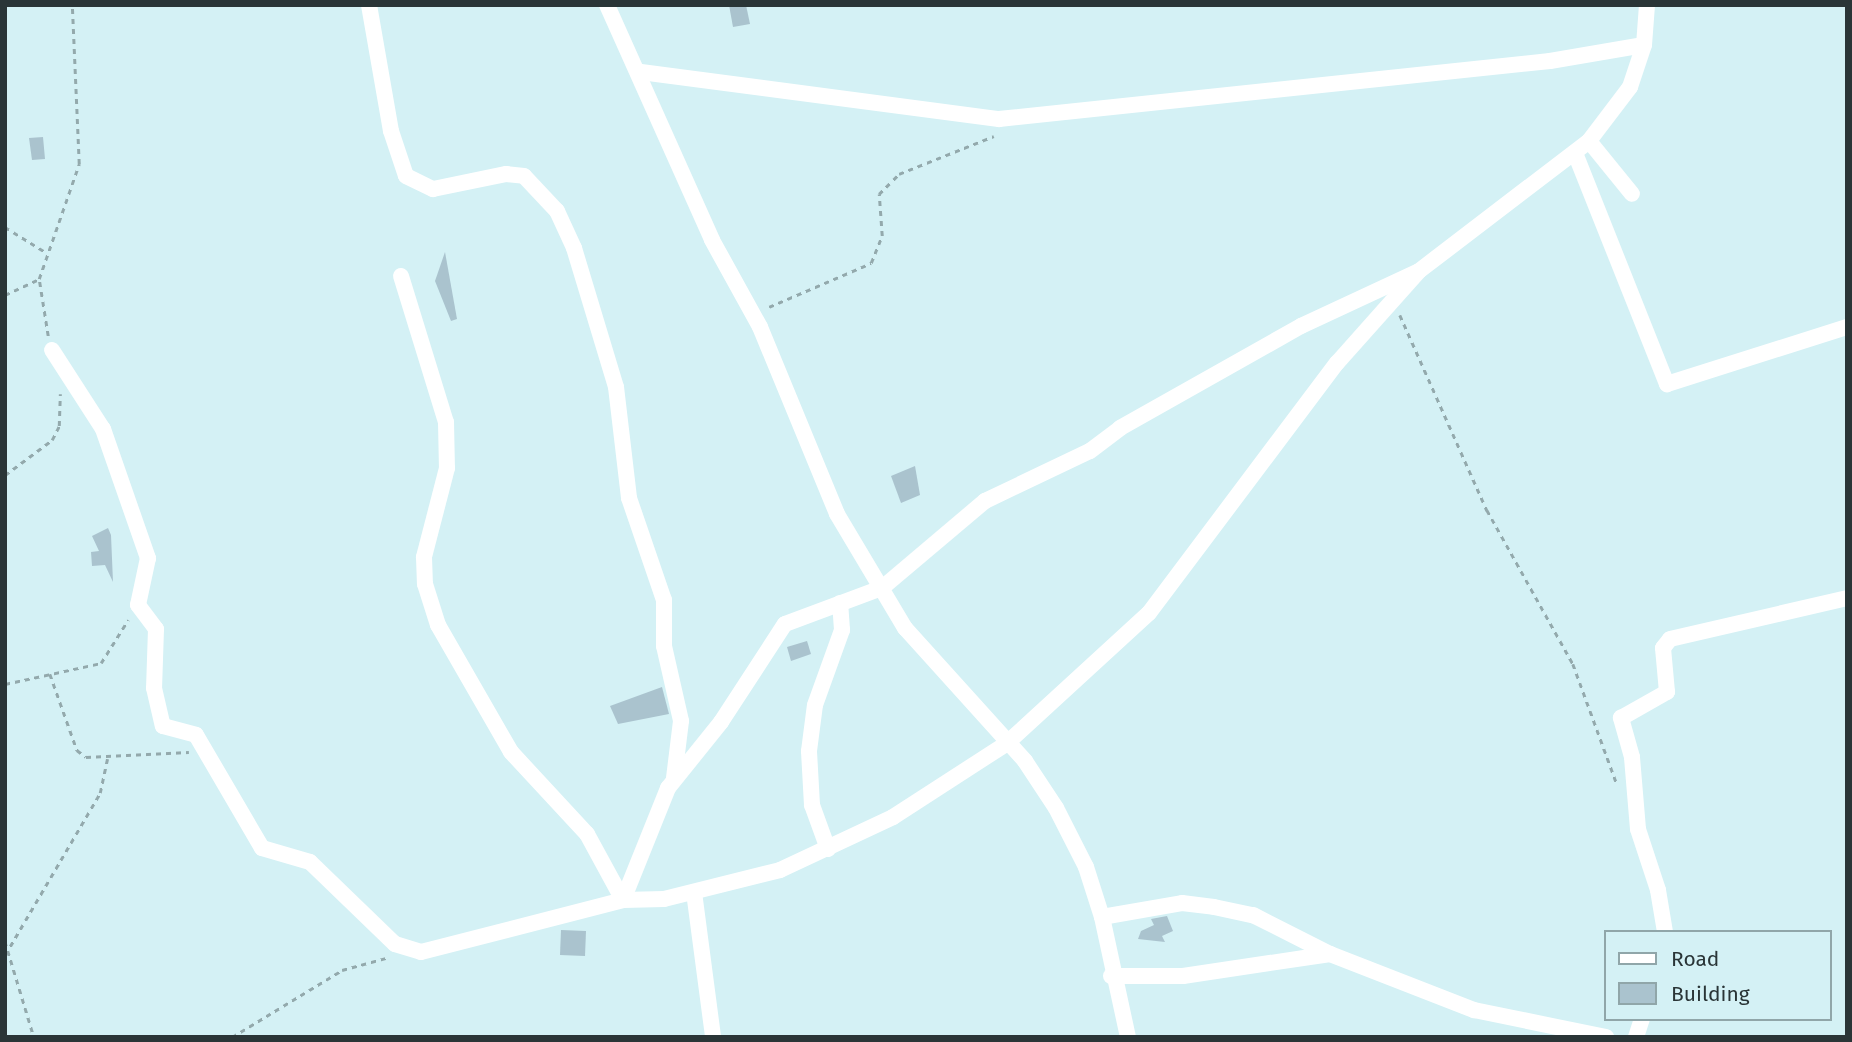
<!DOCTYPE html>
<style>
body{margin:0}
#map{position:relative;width:1852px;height:1042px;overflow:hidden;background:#d4f1f5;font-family:"Fira Sans",sans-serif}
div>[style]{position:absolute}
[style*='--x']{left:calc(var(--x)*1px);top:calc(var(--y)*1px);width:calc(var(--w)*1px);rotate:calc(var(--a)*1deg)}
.building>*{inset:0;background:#aac3ce}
.path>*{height:2.5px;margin-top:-1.25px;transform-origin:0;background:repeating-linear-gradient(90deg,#93a9ac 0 5px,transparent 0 10px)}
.street>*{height:16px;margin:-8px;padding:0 8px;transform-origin:8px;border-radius:8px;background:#fff}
span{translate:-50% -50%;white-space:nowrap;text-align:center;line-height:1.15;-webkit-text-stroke:6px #d4f1f5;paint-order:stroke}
.frame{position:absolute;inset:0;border:7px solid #2a3537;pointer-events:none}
.legend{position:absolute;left:1604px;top:930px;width:228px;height:91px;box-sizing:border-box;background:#d4f1f5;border:2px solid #90a6a9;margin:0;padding:9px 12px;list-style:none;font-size:21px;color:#2a3537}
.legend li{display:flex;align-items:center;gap:14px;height:35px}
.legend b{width:35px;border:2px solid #90a6a9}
</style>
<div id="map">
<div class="building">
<div style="clip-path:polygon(729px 5px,746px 5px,750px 24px,733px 27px)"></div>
<div style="clip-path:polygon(43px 137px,45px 159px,32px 160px,29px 138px)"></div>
<div style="clip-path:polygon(445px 252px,457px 319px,451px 321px,435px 281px)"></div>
<div style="clip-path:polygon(915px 466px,920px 495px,901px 503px,891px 476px)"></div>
<div style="clip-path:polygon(108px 528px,111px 535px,113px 582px,105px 565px,92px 566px,91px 552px,99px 551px,92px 536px)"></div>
<div style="clip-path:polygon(807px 641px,811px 654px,791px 661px,787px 647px)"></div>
<div style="clip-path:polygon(662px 687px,669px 714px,618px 724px,610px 706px)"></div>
<div style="clip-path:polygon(1167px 916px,1173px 931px,1162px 936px,1165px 942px,1138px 939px,1141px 931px,1154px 925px,1151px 919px)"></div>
<div style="clip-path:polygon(561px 930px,586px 931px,585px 956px,560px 955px)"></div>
</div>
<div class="path">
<div style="--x:5;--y:227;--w:49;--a:31.8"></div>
<div style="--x:5;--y:295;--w:38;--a:-25"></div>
<div style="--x:769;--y:307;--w:111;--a:-23.3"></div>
<div style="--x:871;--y:263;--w:29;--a:-68"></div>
<div style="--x:882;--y:236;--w:42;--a:-94.1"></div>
<div style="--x:879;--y:194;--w:28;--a:-45"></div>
<div style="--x:899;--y:174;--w:102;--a:-21.8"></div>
<div style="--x:1400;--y:315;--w:214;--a:66"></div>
<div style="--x:1487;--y:510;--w:176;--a:60.8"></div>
<div style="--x:1573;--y:664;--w:128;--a:69.9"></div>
<div style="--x:48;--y:336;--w:58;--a:-99"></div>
<div style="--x:39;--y:279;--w:122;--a:-70.8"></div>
<div style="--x:79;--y:164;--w:159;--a:-92.5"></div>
<div style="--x:5;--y:475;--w:59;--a:-36.7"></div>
<div style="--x:52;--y:440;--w:16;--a:-63"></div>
<div style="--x:59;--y:426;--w:32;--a:-88"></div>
<div style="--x:50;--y:674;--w:81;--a:70.4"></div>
<div style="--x:77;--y:750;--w:11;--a:38"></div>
<div style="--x:86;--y:757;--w:103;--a:-2.8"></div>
<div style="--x:5;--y:684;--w:98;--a:-12.3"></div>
<div style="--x:101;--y:663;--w:51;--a:-57.9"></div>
<div style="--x:5;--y:941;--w:100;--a:73.2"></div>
<div style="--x:5;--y:955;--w:188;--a:-59.6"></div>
<div style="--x:100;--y:793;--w:35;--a:-78"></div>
<div style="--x:232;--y:1037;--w:129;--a:-31.3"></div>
<div style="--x:342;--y:970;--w:46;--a:-15.3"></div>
</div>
<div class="street">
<div style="--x:369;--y:5;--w:128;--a:80.1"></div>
<div style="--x:391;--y:131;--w:47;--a:71.6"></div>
<div style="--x:406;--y:176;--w:30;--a:26"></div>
<div style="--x:433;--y:189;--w:75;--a:-11.6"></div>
<div style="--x:506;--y:174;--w:18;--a:6"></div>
<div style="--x:524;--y:176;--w:48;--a:46.7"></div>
<div style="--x:557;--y:211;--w:41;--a:65.3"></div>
<div style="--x:574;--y:248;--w:145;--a:73.2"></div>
<div style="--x:616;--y:387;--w:112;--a:83.3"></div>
<div style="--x:629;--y:498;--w:108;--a:71.1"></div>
<div style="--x:664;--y:600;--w:46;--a:90"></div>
<div style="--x:664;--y:646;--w:77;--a:77.2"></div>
<div style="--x:681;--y:721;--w:57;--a:97"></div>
<div style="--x:607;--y:5;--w:257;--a:65.9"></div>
<div style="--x:712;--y:240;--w:99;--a:61.1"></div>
<div style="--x:760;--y:327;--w:202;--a:67.6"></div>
<div style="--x:837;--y:514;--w:133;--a:59.2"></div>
<div style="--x:905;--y:628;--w:179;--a:47.9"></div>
<div style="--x:1025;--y:761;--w:56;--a:56.6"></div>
<div style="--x:1056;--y:808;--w:66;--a:63"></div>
<div style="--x:1086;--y:867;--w:52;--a:72.3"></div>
<div style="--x:1102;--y:917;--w:123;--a:77.8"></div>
<div style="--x:641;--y:72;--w:361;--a:7.5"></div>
<div style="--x:999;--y:119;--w:554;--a:-6.01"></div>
<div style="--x:1550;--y:61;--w:95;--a:-9.7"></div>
<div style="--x:1589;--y:141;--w:68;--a:50.9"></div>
<div style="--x:1575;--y:153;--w:249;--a:68.3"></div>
<div style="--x:1667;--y:384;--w:189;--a:-17.6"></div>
<div style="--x:401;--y:276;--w:153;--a:72.9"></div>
<div style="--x:446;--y:422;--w:46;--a:88.8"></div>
<div style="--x:447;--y:468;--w:92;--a:104.5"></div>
<div style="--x:424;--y:557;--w:27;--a:88"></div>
<div style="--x:425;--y:584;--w:43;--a:72.4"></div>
<div style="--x:438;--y:625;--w:146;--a:60.1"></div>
<div style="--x:511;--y:752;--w:112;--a:47.2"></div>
<div style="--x:587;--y:834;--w:75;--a:61.4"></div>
<div style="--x:52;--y:350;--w:94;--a:57.2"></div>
<div style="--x:103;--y:429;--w:137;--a:70.8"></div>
<div style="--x:148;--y:558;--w:48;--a:102"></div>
<div style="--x:138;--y:605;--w:30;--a:53"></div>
<div style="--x:156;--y:629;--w:59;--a:91.9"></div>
<div style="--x:154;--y:688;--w:39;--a:77"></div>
<div style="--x:163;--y:726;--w:34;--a:15"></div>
<div style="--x:196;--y:735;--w:131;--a:59.7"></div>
<div style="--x:262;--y:848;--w:50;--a:16.3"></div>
<div style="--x:310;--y:862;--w:118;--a:44"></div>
<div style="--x:395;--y:944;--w:27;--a:17"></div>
<div style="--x:421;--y:952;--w:209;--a:-14.4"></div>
<div style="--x:623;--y:900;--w:41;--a:-1.4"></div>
<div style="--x:664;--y:899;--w:120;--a:-14"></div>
<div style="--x:780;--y:870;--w:125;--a:-25.1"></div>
<div style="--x:893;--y:817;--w:135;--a:-32.9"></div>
<div style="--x:1006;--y:744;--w:194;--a:-42.5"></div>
<div style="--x:1149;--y:613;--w:313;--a:-53.1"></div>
<div style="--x:1337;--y:363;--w:123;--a:-48.3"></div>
<div style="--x:1419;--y:271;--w:214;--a:-37.4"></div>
<div style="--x:1589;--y:141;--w:68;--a:-52.8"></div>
<div style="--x:1630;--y:87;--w:44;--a:-71.6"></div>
<div style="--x:1644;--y:45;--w:40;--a:-85.7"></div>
<div style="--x:828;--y:849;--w:47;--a:-110"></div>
<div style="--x:812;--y:805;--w:54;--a:-93.2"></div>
<div style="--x:809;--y:751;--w:46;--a:-82.6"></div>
<div style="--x:815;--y:705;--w:80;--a:-70.2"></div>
<div style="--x:842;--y:630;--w:27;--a:-94"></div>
<div style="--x:694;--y:892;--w:146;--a:82.5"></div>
<div style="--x:623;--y:900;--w:121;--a:-68.1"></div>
<div style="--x:668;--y:788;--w:85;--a:-51.2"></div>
<div style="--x:721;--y:722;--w:117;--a:-56.9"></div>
<div style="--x:785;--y:624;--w:103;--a:-20.4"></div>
<div style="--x:882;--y:588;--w:135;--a:-40.2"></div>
<div style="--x:985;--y:501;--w:116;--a:-25.5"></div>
<div style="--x:1090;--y:451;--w:38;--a:-37"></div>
<div style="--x:1120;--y:428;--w:208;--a:-29.4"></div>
<div style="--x:1301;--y:326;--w:128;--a:-25"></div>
<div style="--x:1102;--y:917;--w:81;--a:-9.9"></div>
<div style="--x:1182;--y:903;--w:32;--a:7"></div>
<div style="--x:1214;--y:907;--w:40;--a:12"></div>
<div style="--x:1253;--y:915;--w:86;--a:26.9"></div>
<div style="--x:1665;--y:932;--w:43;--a:-99.5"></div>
<div style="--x:1658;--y:890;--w:64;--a:-108.2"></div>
<div style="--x:1638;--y:829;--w:72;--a:-94.8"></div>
<div style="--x:1632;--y:757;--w:41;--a:-105.8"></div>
<div style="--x:1621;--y:718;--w:53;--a:-29.5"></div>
<div style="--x:1667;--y:692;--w:44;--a:-95.2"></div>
<div style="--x:1663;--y:648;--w:11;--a:-52"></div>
<div style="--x:1670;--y:639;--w:182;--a:-13"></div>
<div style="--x:1111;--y:976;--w:72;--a:0"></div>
<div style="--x:1183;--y:976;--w:149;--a:-8.5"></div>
<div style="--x:1330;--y:954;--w:155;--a:21.3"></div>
<div style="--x:1474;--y:1010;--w:135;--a:11.6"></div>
<div style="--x:1636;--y:1037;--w:19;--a:-72"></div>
</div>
<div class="frame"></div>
<ul class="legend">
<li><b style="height:9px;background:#fff"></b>Road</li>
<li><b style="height:19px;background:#aac3ce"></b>Building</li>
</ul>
</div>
